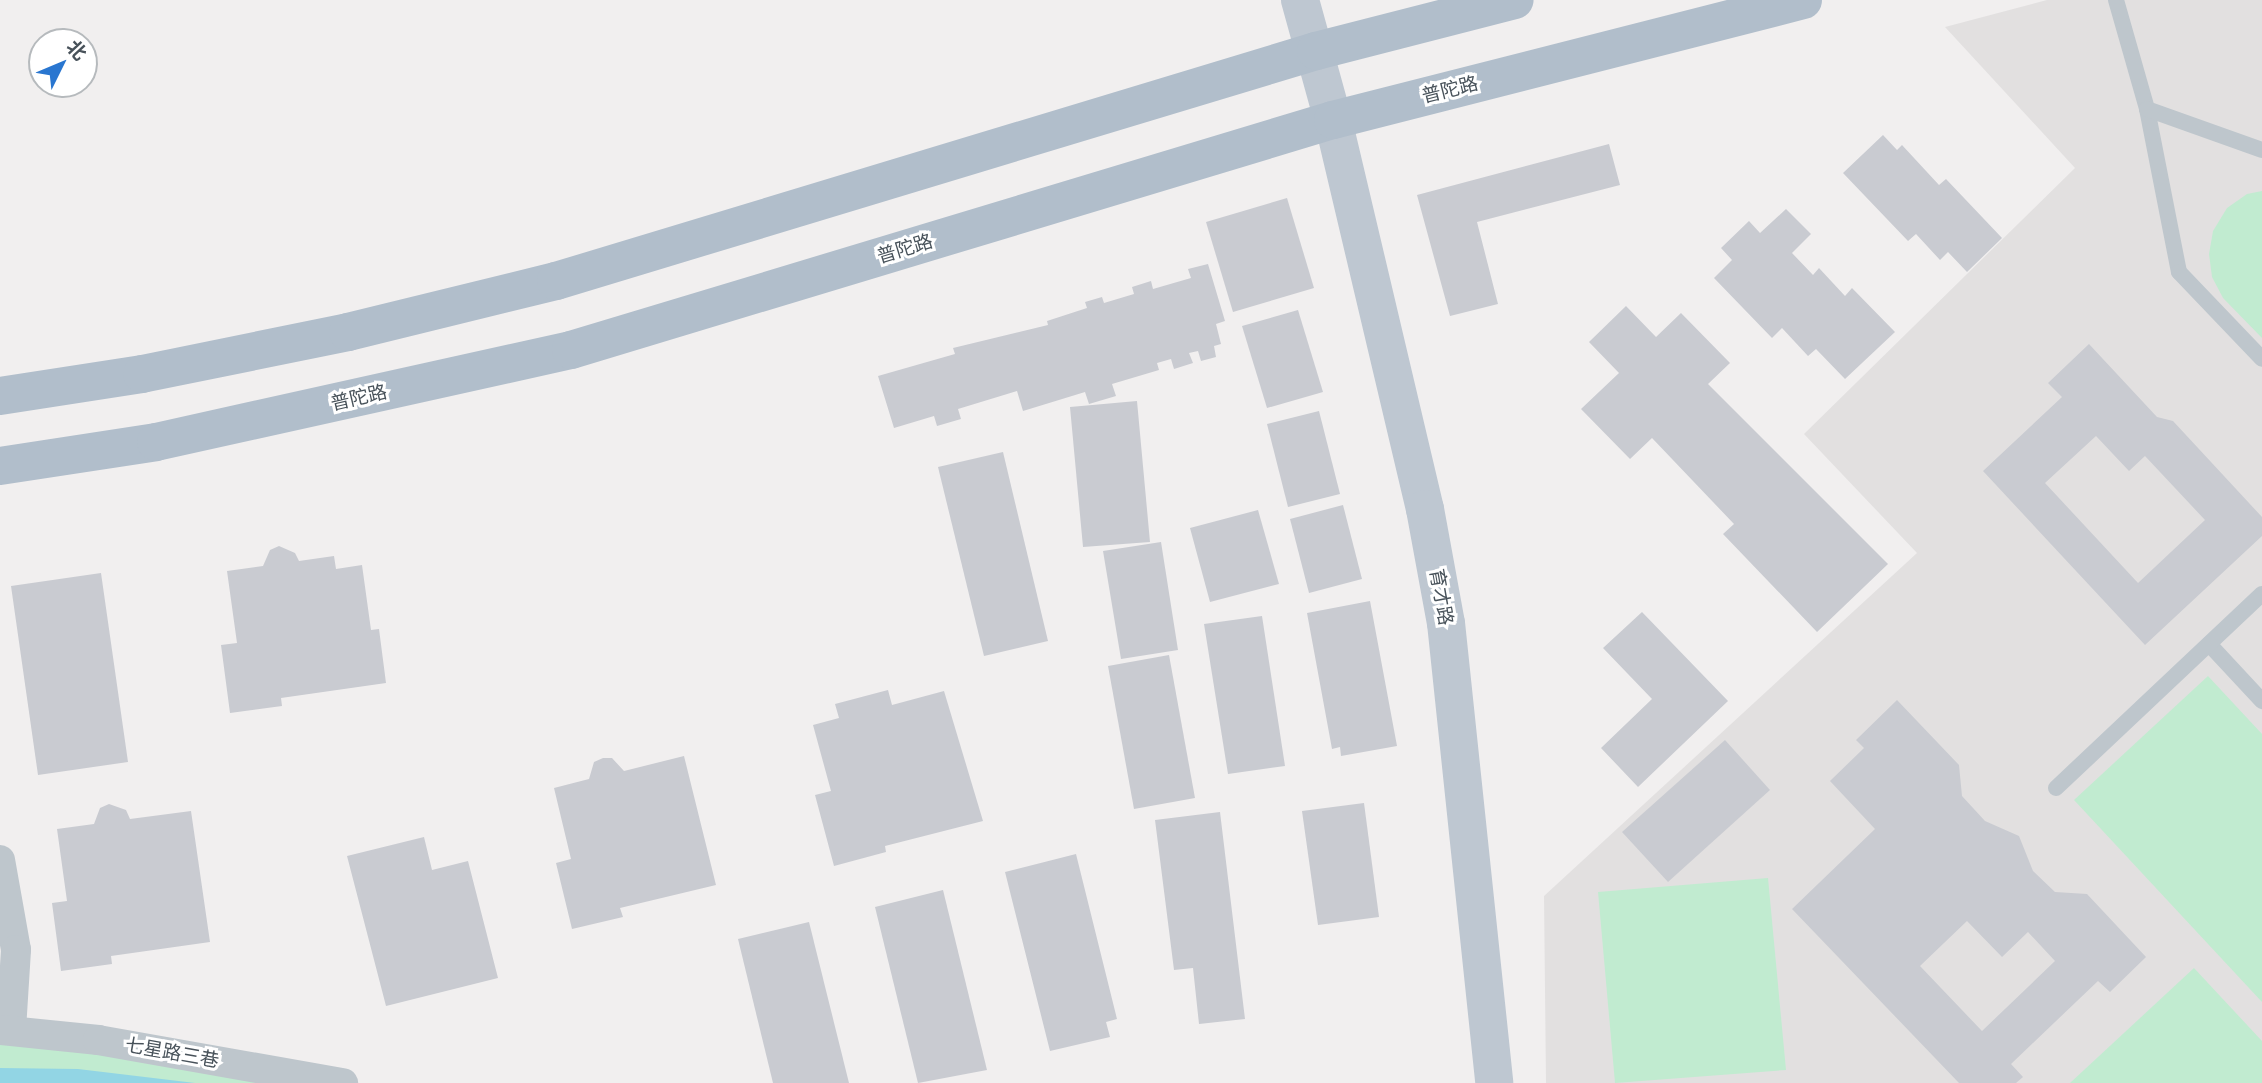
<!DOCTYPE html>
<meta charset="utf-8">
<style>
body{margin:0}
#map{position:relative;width:2262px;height:1083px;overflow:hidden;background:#f1efef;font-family:"IBM Plex Sans","Noto Sans SC",sans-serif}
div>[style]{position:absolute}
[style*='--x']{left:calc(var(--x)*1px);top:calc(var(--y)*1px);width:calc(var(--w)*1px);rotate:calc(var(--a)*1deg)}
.education>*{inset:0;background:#e2e0e0}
.green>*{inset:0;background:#c1ebd0}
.water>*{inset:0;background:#92d5e4}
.building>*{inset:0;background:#c9cbd1}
.lane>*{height:16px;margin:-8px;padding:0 8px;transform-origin:8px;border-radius:8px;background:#bec6cc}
.street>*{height:30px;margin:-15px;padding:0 15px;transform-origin:15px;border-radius:15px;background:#bec6cc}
.secondary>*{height:38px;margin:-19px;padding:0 19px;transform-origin:19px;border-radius:19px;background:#bec7d1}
.primary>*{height:38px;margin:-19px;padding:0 19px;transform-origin:19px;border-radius:19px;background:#b1becb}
span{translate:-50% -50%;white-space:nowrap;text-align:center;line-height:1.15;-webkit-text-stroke:6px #fff;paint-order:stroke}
.street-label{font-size:19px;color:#48525a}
.north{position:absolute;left:28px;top:28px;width:70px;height:70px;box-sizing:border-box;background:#fff;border:2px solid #b6babd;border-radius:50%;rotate:47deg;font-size:19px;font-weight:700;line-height:28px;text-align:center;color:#48525a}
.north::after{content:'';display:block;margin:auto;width:24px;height:32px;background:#2976d0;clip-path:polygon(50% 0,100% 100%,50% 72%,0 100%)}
</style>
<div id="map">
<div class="education">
<div style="clip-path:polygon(2047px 0,2262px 0,2262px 1083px,1546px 1083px,1544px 896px,1917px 553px,1804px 434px,2075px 168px,1945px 27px)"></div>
</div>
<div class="green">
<div style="clip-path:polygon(2262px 191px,2262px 338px,2223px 298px,2212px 277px,2209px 254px,2213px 231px,2227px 208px,2247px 194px)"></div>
<div style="clip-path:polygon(2208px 676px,2262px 734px,2262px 1002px,2074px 800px)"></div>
<div style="clip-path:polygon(1768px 878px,1786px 1070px,1615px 1083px,1598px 892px)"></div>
<div style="clip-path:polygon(2194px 968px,2262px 1041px,2262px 1083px,2070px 1083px)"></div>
<div style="clip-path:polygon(0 1030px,343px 1083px,0 1083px)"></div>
</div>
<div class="water">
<div style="clip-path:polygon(0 1068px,78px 1069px,195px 1083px,0 1083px)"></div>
</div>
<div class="building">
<div style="clip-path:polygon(1883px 135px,1897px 150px,1902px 145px,1939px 185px,1946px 179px,2002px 238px,1967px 272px,1948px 252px,1940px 260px,1916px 234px,1908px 241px,1843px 173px)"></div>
<div style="clip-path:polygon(1609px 144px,1620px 185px,1477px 222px,1498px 304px,1450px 316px,1417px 195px)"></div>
<div style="clip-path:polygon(1287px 198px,1314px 288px,1233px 312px,1206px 222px)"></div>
<div style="clip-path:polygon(1786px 209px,1811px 234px,1792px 253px,1813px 275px,1819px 268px,1845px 296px,1852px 288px,1895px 332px,1845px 379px,1816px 349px,1808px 356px,1782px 328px,1772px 338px,1714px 278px,1732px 260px,1721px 248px,1749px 221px,1760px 233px)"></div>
<div style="clip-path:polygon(1208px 264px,1225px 321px,1216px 324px,1221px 344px,1214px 346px,1216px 357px,1201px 361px,1198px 351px,1189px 353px,1193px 363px,1174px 369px,1171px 359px,1157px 363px,1159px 370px,1112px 384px,1116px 396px,1089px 404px,1085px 392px,1023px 411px,1017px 391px,958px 409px,961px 419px,937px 426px,934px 416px,894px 428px,878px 376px,955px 354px,953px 348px,1048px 325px,1047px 321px,1087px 308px,1085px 302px,1102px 297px,1104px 303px,1134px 294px,1132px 287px,1151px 281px,1153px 289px,1191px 278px,1188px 269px)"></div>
<div style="clip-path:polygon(1626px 306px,1656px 337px,1681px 313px,1730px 363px,1708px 384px,1888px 564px,1817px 632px,1723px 534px,1734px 524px,1652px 438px,1630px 459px,1581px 409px,1619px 373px,1589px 342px)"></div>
<div style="clip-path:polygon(1298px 310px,1323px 392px,1267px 408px,1242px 326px)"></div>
<div style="clip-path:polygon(evenodd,2089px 344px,2157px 417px,2173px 421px,2262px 517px,2262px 536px,2145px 645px,1983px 471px,2062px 397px,2048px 383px,2089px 344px,2096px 436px,2129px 471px,2145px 456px,2205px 520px,2138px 583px,2045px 483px,2096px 436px)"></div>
<div style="clip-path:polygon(1137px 401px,1150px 542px,1083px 547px,1070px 407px)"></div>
<div style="clip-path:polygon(1319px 411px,1340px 494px,1288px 507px,1267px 424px)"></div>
<div style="clip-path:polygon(1003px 452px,1048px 641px,984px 656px,938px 467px)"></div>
<div style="clip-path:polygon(1343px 505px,1362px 579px,1309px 593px,1290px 519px)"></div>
<div style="clip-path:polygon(1258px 510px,1279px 584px,1210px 602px,1190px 528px)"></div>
<div style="clip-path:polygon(1161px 542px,1178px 650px,1121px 659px,1103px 551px)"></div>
<div style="clip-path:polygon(279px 546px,295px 553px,299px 561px,334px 556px,336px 569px,362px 565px,371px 630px,379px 629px,386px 683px,281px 698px,282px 706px,230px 713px,221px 645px,237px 643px,227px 571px,263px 566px,270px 550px)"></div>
<div style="clip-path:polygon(101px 573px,128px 762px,38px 775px,11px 586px)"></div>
<div style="clip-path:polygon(1370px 601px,1397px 746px,1341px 756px,1340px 747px,1332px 749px,1307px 613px)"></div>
<div style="clip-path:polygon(1642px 612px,1728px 701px,1638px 787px,1601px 748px,1652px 699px,1603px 648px)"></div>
<div style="clip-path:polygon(1262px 616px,1285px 766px,1228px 774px,1204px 624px)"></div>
<div style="clip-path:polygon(1169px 655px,1195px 798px,1134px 809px,1108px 666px)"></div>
<div style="clip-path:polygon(888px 690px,892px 705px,944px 691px,983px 821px,885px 846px,886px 852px,834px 866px,815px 795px,831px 791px,813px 725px,839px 718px,835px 704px)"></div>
<div style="clip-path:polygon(evenodd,1897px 700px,1959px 765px,1962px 796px,1985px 821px,2019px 836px,2033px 871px,2055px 892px,2087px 894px,2146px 957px,2110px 992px,2098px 981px,2011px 1064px,2023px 1077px,2016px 1083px,1959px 1083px,1792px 909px,1875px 829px,1830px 781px,1864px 748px,1856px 740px,1897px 700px,1967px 921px,2002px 957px,2028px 932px,2055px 961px,1982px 1031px,1920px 966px,1967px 921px)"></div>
<div style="clip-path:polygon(1725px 740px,1770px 790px,1668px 882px,1622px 832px)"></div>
<div style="clip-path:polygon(684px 756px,716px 885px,620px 908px,623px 917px,572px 929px,556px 863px,571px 859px,554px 788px,589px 779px,594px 762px,603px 758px,612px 758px,624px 771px)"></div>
<div style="clip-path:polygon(1364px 803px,1379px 917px,1318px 925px,1302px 811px)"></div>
<div style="clip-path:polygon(109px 804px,126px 810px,130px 819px,191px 811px,210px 942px,111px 956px,112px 964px,61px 971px,52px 903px,67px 901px,57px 829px,94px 824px,100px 808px)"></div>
<div style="clip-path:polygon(1220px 812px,1245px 1019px,1199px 1024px,1193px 968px,1174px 970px,1155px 820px)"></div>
<div style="clip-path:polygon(424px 837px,432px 870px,468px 861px,498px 978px,386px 1006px,347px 856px)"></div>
<div style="clip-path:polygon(1076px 854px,1117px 1019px,1106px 1022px,1110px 1037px,1050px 1051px,1005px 872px)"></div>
<div style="clip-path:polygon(943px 890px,987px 1070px,918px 1083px,875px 907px)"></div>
<div style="clip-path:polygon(809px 922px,849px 1083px,773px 1083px,738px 939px)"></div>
</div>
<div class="lane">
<div style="--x:2116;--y:0;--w:113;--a:74.1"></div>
<div style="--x:2147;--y:109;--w:166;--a:78.9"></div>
<div style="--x:2179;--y:272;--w:120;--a:46.3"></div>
<div style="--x:2147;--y:109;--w:122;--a:19.6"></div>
<div style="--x:2209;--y:644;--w:78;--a:47.1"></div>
<div style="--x:2056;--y:788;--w:283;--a:-43.3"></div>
</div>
<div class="street">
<div style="--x:0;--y:860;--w:91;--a:79.9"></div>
<div style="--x:16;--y:950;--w:80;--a:93.6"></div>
<div style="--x:0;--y:1030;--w:99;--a:5.8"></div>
<div style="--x:98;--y:1040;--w:249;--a:10"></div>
</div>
<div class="secondary">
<div style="--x:1300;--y:0;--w:124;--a:74.6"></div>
<div style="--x:1333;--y:120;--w:400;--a:76.7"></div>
<div style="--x:1425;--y:509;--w:116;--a:79.6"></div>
<div style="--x:1446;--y:623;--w:462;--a:84"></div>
</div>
<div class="primary">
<div style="--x:0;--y:396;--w:144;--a:-8.8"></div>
<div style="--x:142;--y:374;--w:210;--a:-11.5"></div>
<div style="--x:348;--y:332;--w:214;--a:-13.8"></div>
<div style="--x:556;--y:281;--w:794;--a:-16.84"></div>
<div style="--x:1316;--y:51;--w:205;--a:-14.4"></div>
<div style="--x:0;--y:466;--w:158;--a:-8.7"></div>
<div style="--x:156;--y:442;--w:425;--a:-12.5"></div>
<div style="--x:571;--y:350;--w:796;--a:-16.8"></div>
<div style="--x:1333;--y:120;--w:485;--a:-14.3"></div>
</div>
<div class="street-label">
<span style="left:1450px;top:90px;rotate:-14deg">普陀路</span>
<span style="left:905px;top:249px;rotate:-17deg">普陀路</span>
<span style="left:359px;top:398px;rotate:-13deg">普陀路</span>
<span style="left:1441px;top:597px;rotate:80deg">育才路</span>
<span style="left:172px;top:1053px;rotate:10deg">七星路三巷</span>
</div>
<div class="north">北</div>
</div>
